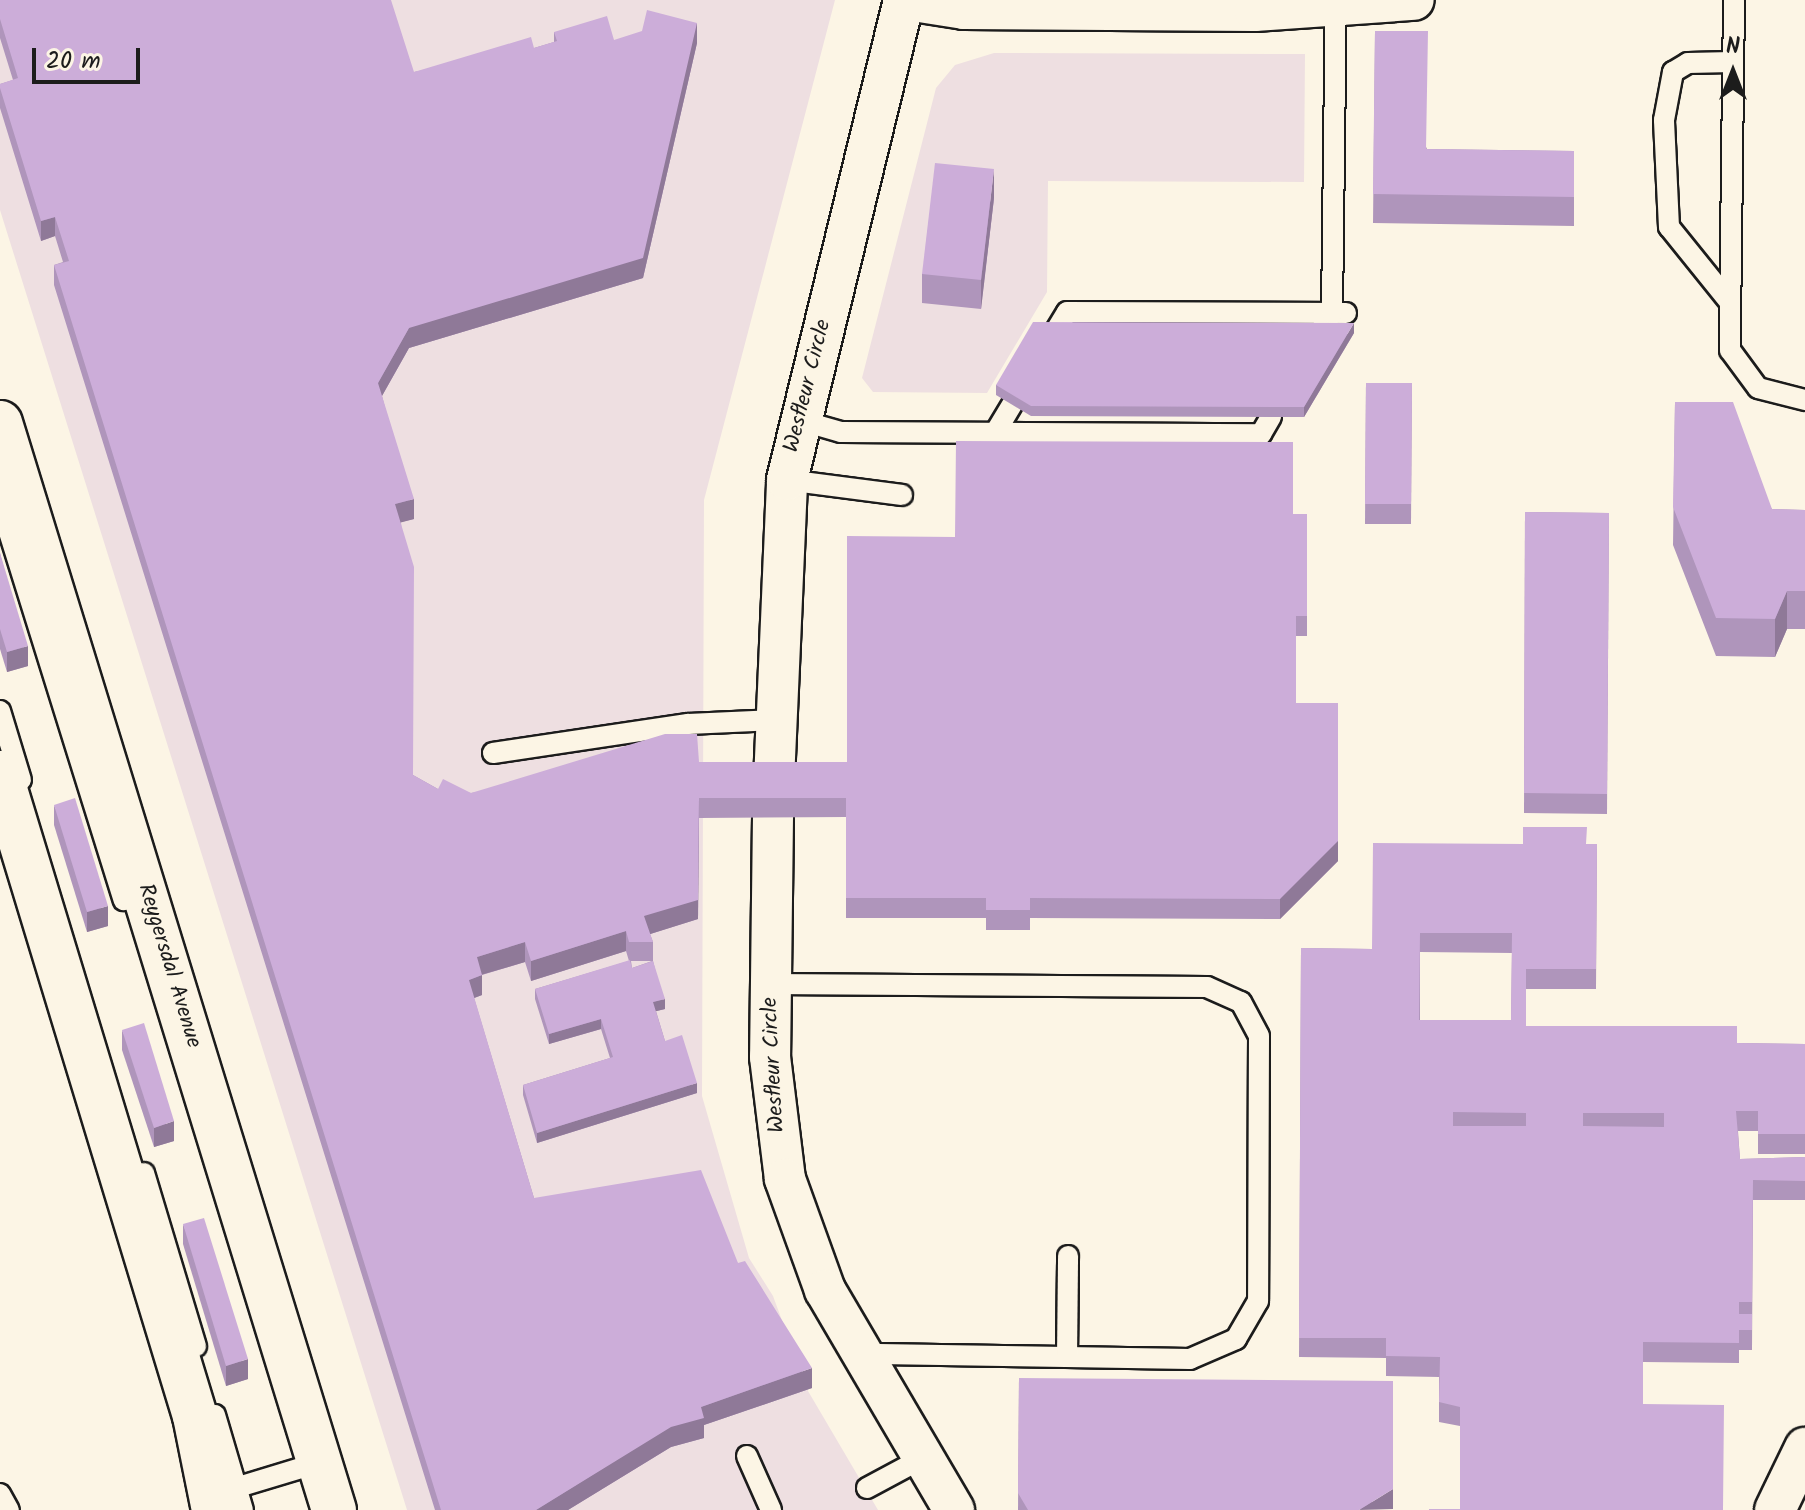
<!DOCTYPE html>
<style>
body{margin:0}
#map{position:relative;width:1805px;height:1510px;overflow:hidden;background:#fcf5e5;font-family:Kalam,sans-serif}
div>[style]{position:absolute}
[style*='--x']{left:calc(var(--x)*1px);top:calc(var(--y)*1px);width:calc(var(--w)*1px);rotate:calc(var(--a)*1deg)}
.built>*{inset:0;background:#eedfe1}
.roads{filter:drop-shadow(2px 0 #1c1c1c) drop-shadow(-2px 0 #1c1c1c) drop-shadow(0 2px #1c1c1c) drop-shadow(0 -2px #1c1c1c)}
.service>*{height:20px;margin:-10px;padding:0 10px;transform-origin:10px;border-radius:10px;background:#fcf5e5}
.minor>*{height:40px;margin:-20px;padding:0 20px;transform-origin:20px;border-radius:20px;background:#fcf5e5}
.secondary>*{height:44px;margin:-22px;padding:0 22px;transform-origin:22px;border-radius:22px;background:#fcf5e5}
.wall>*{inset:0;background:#af95bb}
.shaded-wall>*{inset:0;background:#8f7998}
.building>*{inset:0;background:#ccadd9}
span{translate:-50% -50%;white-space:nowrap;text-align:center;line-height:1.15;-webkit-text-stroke:7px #fcf5e5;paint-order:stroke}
.street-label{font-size:22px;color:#1c1c1c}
.north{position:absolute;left:1693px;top:32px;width:80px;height:80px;-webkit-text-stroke:6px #fcf5e5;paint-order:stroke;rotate:0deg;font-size:22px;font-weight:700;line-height:32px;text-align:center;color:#1c1c1c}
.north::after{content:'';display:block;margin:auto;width:28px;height:36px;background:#1c1c1c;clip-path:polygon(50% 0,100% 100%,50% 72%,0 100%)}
.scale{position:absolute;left:32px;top:48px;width:108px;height:36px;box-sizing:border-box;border:4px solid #1c1c1c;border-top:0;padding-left:10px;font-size:24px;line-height:28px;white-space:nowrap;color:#1c1c1c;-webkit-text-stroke:6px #fcf5e5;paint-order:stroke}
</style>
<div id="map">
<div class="built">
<div style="clip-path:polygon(0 0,835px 0,704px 500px,702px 1096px,749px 1258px,773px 1296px,808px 1391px,878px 1510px,407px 1510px,0 210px)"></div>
<div style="clip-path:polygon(994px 53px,1305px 54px,1304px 182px,1048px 181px,1047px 292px,987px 393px,873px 392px,862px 378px,936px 88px,955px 65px)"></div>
</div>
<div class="roads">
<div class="service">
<div style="--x:1734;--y:0;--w:350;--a:90.7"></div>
<div style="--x:1730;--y:350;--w:47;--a:53.6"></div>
<div style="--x:1758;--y:388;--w:49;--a:14.3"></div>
<div style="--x:1728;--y:300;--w:94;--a:-128.9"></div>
<div style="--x:1669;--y:227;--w:107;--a:-92.7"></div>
<div style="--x:1664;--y:120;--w:49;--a:-79.4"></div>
<div style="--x:1673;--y:72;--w:17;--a:-31"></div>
<div style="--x:1688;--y:63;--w:44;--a:-1.3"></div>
<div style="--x:1055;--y:332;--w:23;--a:-59"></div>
<div style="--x:1067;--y:312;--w:279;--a:0.2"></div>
<div style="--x:1319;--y:333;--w:24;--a:-57"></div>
<div style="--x:1332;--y:313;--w:313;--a:-89.3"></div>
<div style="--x:799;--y:420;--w:44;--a:15.9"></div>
<div style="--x:841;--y:432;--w:420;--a:0.3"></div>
<div style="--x:1261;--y:434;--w:20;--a:-60"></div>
<div style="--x:995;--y:433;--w:33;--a:-59"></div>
<div style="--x:787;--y:480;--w:116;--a:7.4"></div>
<div style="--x:0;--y:503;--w:416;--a:72.7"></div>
<div style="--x:0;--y:711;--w:72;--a:73.1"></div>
<div style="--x:493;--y:753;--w:197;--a:-8.5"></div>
<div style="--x:688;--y:724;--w:88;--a:-2.6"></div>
<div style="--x:770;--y:984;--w:437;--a:0.4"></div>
<div style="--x:1207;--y:987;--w:37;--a:24"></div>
<div style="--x:1241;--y:1002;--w:38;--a:62"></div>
<div style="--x:1259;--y:1036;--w:265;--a:90.2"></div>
<div style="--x:1258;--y:1301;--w:44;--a:120.1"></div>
<div style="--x:1236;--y:1339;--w:50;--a:156.5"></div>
<div style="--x:1190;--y:1359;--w:327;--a:-179.1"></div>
<div style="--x:144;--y:1173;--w:181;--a:73.3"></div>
<div style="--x:1067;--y:1357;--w:101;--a:-89.4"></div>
<div style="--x:215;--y:1415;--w:99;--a:73.6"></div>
<div style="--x:747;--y:1456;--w:59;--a:66"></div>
<div style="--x:235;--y:1488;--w:72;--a:-16.9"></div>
<div style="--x:867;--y:1488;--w:64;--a:-28.2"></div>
<div style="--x:0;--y:1494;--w:18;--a:61"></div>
</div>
<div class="minor">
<div style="--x:907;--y:0;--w:58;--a:9"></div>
<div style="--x:964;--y:9;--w:291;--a:0.4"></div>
<div style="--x:1255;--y:11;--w:159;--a:-4"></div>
<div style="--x:774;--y:781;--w:301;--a:-87.5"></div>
<div style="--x:787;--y:480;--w:494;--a:-76.3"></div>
<div style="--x:773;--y:817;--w:240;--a:90.7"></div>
<div style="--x:770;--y:1057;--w:123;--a:83"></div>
<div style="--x:785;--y:1179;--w:118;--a:70.2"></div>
<div style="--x:825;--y:1290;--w:255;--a:59.6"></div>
<div style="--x:1775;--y:1510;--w:69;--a:-64.2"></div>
</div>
<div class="secondary">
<div style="--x:0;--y:423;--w:1137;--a:72.92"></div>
<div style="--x:0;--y:773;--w:672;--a:73.13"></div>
<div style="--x:195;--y:1416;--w:96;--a:78.6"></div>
</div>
</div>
<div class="wall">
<div style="clip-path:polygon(evenodd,0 0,414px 72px,534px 48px,554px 42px,554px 32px,614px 40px,697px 43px,643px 278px,409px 348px,382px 396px,414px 519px,401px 522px,413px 775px,438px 789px,471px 793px,699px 762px,847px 762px,955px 537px,1307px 514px,1307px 636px,1296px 636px,1296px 703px,1338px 861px,1280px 919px,1030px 918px,1030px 930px,986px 930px,986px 918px,846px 918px,846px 817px,699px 818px,698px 919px,650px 934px,653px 942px,653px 961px,665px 1009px,656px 1011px,665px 1041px,697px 1093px,537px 1143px,523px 1095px,523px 1085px,610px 1058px,601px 1029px,549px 1044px,535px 999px,535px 989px,629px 961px,626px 951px,531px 981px,525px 962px,482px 975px,482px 995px,474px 998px,534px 1198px,738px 1263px,812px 1388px,704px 1425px,704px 1438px,671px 1447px,568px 1510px,435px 1510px,54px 285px,54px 265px,63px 262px,55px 236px,41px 241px,0 108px,0 84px,13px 80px,0 38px,0 0,631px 961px,652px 961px,632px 968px,631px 961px)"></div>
<div style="clip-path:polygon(1375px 31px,1427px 149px,1574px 151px,1574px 226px,1373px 223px)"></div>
<div style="clip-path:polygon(994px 198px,981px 309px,922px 303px,922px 274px)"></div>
<div style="clip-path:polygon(1354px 333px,1304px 417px,1031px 416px,996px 395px,996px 385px)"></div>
<div style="clip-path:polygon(1366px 383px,1412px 383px,1411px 524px,1365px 524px)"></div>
<div style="clip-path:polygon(1675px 402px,1772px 509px,1805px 510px,1805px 629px,1787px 629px,1775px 657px,1716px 656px,1673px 545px)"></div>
<div style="clip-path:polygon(1525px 512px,1609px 513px,1607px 814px,1524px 813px)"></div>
<div style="clip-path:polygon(0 553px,28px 666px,7px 672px,0 649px)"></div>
<div style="clip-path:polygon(54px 805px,108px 926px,87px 932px,54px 825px)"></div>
<div style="clip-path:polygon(evenodd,1587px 844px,1597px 844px,1596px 989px,1526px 989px,1526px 1026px,1737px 1043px,1805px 1044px,1805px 1154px,1758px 1154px,1758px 1131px,1738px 1131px,1740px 1159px,1805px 1157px,1805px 1200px,1753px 1200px,1752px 1350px,1739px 1350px,1739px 1363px,1643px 1362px,1460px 1509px,1460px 1426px,1439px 1422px,1439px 1377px,1386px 1376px,1386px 1358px,1299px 1357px,1301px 948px,1372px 949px,1587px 844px,1420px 952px,1512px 953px,1511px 1020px,1420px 1020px,1420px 952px)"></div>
<div style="clip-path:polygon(122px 1030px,174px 1141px,154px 1147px,122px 1050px)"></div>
<div style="clip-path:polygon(183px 1224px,248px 1379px,226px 1386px,183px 1244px)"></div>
<div style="clip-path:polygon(1019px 1378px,1393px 1509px,1018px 1510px)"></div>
</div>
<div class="shaded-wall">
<div style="clip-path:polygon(697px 23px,697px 43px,643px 278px,409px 348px,378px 403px,378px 383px,409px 328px)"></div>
<div style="clip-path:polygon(994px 169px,994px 198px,981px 309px,981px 280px)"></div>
<div style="clip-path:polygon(55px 217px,55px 236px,41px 241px,41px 221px)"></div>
<div style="clip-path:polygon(1354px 323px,1354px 333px,1304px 417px,1304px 407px)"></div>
<div style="clip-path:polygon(414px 499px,414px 519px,395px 524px,395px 504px)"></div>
<div style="clip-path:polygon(1787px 591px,1787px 629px,1775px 657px,1775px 619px)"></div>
<div style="clip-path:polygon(28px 646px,28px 666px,7px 672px,7px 652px)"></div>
<div style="clip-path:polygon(1338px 703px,1338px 861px,1280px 919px,1280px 899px)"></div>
<div style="clip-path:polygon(699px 798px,698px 919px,644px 936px,644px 916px)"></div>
<div style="clip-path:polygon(108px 906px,108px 926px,87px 932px,87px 912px)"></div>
<div style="clip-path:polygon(626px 931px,626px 951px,531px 981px,531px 961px)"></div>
<div style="clip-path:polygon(525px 942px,525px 962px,477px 976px,477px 957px)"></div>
<div style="clip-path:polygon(482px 975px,482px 995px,469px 1000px,469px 980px)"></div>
<div style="clip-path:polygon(665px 999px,665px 1009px,653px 1012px,653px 1002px)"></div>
<div style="clip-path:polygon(601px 1019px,601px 1029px,549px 1044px,549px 1034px)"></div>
<div style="clip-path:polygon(697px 1083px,697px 1093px,537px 1143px,537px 1133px)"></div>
<div style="clip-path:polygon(174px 1121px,174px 1141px,154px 1147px,154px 1128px)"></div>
<div style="clip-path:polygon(248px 1359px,248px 1379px,226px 1386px,226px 1366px)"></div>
<div style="clip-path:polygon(812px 1368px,812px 1388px,704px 1425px,704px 1438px,671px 1447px,568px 1510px,536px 1510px,701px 1407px)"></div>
<div style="clip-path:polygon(1393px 1489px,1393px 1509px,1359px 1510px)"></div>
</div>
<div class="building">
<div style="clip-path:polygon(0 0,391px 0,414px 72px,531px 37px,534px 48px,557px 41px,554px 32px,607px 16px,614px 40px,642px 31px,647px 10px,697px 23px,643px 258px,409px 328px,378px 383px,414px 499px,395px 504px,414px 567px,413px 775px,438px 789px,443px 779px,471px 793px,665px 734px,697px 734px,699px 762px,847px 762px,847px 536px,955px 537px,956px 441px,1293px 442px,1293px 514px,1307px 514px,1307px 616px,1296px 616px,1296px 703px,1338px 703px,1338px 841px,1280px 899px,1030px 898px,1030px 910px,986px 910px,986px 898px,846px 898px,846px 798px,699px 798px,698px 900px,644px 916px,653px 942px,629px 942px,626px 931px,531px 961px,525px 942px,477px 957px,482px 975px,469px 980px,534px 1198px,701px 1170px,738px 1263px,745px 1261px,812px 1368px,701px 1407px,704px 1418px,671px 1427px,536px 1510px,441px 1510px,54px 265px,69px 261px,55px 217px,41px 221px,0 88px,0 84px,18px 78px,0 19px)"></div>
<div style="clip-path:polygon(1375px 31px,1428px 31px,1426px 149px,1574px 151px,1574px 197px,1373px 194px)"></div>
<div style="clip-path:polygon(935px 163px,994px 169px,981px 280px,922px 274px)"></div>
<div style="clip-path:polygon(1033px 322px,1354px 323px,1304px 407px,1271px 407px,1031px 406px,996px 385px)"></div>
<div style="clip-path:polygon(1366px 383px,1412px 383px,1411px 504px,1365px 504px)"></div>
<div style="clip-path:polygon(1675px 402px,1733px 402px,1772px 509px,1805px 510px,1805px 591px,1787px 591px,1775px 619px,1716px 618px,1673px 507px)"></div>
<div style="clip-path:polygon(1525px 512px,1609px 513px,1607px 794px,1524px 793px)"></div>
<div style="clip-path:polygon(0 553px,28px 646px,7px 652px,0 629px)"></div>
<div style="clip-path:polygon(75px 798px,108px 906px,87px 912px,54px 805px)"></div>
<div style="clip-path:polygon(evenodd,1523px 827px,1587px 827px,1586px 844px,1597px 844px,1596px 969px,1526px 969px,1526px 1026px,1737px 1026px,1737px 1043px,1805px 1044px,1805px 1134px,1758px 1134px,1758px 1111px,1736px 1111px,1740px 1159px,1805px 1157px,1805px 1181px,1753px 1180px,1752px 1302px,1739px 1302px,1739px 1314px,1752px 1314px,1752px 1330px,1739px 1330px,1739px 1343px,1643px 1342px,1643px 1404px,1724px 1405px,1723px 1510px,1493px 1510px,1493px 1509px,1460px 1509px,1460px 1407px,1439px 1402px,1440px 1357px,1386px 1356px,1386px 1338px,1299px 1338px,1301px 948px,1372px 949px,1373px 843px,1523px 844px,1523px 827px,1420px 933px,1512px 933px,1511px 1020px,1419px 1020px,1420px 933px,1523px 827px,1453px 1112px,1526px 1113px,1526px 1126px,1453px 1126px,1453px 1112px,1523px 827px,1583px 1113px,1664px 1113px,1664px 1127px,1583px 1126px,1583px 1113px)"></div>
<div style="clip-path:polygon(630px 960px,632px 968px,653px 961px,665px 999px,653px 1002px,665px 1041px,682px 1035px,697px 1083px,537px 1133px,523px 1085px,613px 1057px,601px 1019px,549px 1034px,535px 989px)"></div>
<div style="clip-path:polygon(144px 1023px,174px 1121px,154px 1128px,122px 1030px)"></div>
<div style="clip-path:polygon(204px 1218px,248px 1359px,226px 1366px,183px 1224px)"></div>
<div style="clip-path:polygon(1019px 1378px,1393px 1381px,1393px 1489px,1359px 1510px,1028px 1510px,1018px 1493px)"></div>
<div style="clip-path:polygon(1429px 1509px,1493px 1509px,1493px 1510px,1429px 1510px)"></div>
</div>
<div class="street-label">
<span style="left:808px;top:386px;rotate:-76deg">Wesfleur Circle</span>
<span style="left:169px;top:966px;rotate:73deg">Reygersdal Avenue</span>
<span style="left:774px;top:1065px;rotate:-93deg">Wesfleur Circle</span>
</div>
<div class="north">N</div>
<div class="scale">20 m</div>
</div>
